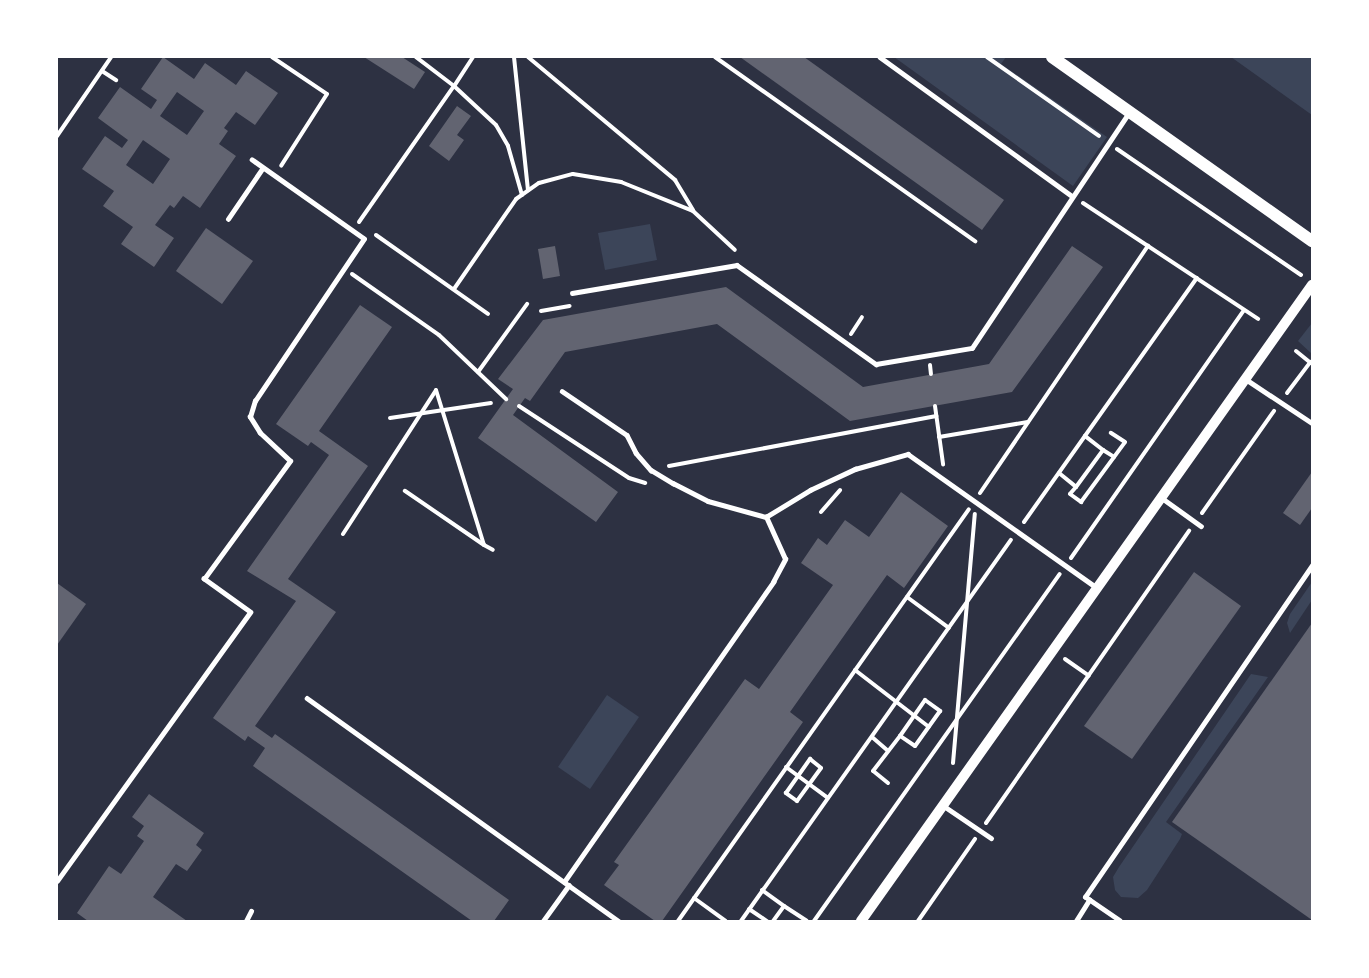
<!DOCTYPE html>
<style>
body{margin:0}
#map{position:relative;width:1369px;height:978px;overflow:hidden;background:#2d3142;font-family:"Roboto Condensed",sans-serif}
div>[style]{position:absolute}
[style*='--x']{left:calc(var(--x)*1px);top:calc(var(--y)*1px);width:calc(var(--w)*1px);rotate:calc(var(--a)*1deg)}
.green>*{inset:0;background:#3c4559}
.building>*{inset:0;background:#626471}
.path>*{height:4px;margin:-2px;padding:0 2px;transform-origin:2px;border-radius:2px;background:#fff}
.service>*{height:4.5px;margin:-2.25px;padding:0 2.25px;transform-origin:2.25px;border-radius:2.25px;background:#fff}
.tertiary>*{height:10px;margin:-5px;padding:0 5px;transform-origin:5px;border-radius:5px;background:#fff}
.secondary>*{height:12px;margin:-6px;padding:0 6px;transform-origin:6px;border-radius:6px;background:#fff}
span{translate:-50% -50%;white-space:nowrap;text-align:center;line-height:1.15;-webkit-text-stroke:4.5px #fff;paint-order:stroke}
.frame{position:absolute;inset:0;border:58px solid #fff;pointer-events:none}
</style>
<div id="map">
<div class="green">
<div style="clip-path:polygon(894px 57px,1006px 57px,1001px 64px,1107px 137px,1073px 186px)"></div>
<div style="clip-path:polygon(1231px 57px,1312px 57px,1312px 115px)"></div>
<div style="clip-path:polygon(650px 224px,657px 260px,605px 270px,598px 233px)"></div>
<div style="clip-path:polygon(1312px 323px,1312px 354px,1298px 341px)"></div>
<div style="clip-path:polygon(1312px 582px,1312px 600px,1290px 633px,1287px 623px,1290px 614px)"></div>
<div style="clip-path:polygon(1251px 674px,1268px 677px,1166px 822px,1182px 834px,1180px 839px,1147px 890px,1138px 898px,1121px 897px,1115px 890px,1113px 877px,1119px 867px)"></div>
<div style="clip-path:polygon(607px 695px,639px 717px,590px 789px,558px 767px)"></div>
</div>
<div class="building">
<div style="clip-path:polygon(evenodd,163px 57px,194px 79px,205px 63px,236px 85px,246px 71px,278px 93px,255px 125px,236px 112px,224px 128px,228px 131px,219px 144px,236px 156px,200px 208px,183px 196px,174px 208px,170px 205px,155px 225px,174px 238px,154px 267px,121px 244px,133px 227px,103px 206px,114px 191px,82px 169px,105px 136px,122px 148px,128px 140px,98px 118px,120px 87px,151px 109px,157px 100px,141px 89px,163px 57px,177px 92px,204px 111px,187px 135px,160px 116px,177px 92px,163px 57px,143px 140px,170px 159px,153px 184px,126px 165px,143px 140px)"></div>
<div style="clip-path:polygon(364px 57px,402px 57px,425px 72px,414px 89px)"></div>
<div style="clip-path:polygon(740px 57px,804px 57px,1004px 200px,982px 230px)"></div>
<div style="clip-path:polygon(457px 106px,471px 116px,457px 135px,464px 140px,449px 161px,429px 146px)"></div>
<div style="clip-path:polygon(206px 228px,253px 261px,222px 304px,176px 271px)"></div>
<div style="clip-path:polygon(555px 246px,560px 276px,543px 279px,538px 249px)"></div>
<div style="clip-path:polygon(1072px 246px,1103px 267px,1012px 392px,850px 421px,717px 324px,565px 352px,530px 401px,525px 398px,513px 415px,618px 492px,596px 522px,478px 438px,513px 389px,498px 379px,543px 320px,726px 287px,863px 387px,989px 364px)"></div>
<div style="clip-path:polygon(360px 305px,392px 327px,319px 431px,368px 466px,288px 579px,336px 612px,255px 726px,272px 738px,275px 734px,509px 900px,494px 921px,472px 921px,253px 766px,265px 748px,248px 736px,245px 741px,213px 718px,296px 601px,247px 571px,329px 455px,311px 442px,308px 446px,276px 424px)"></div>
<div style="clip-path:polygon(1312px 472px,1312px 508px,1300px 525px,1283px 513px)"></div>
<div style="clip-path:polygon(901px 492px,948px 526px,904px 588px,887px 575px,790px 712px,803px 722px,662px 921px,655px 921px,604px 885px,619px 865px,614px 862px,745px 679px,759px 689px,833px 585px,801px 563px,818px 538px,827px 545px,845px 520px,869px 537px)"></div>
<div style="clip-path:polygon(1194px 572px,1241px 606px,1132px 759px,1084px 726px)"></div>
<div style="clip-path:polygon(57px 583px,86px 604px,57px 645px)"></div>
<div style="clip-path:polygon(1312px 623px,1312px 920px,1172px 822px)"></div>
<div style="clip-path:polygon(149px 794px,204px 833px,196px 845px,202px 850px,187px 871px,176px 864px,153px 897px,187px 921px,88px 921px,77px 913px,109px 866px,121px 874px,144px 841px,137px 836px,144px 826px,132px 817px)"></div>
</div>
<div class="path">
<div style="--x:272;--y:57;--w:66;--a:33.9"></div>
<div style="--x:327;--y:94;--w:85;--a:122.6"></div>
<div style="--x:473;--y:57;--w:35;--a:123"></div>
<div style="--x:454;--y:86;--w:57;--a:42.9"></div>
<div style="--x:496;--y:125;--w:24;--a:60"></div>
<div style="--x:508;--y:146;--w:51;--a:74.1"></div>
<div style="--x:514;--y:57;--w:134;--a:84"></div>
<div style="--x:528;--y:57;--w:192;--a:39.9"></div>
<div style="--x:675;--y:180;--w:35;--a:59"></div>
<div style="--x:715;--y:57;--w:319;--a:35.3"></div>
<div style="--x:987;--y:57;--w:137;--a:35.2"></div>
<div style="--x:102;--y:71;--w:17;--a:33"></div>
<div style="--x:57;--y:136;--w:96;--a:-55.6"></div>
<div style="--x:1117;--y:149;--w:223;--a:34.4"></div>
<div style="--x:1083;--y:203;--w:210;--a:33.5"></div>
<div style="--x:359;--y:222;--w:166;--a:-55.1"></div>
<div style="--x:454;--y:86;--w:48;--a:-142.7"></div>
<div style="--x:376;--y:235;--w:137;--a:35.2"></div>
<div style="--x:352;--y:274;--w:106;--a:35"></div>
<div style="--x:439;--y:335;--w:93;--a:43.7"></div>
<div style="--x:454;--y:289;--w:109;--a:-55.4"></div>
<div style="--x:516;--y:199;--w:28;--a:-35"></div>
<div style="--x:539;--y:183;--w:35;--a:-15"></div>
<div style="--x:573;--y:174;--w:49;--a:9.5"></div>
<div style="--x:621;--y:182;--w:78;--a:21.9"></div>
<div style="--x:693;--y:211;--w:57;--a:42.9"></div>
<div style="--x:541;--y:311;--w:29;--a:-10"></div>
<div style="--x:851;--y:334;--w:20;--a:-57"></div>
<div style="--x:1296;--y:351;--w:19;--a:39"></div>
<div style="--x:930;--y:365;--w:9;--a:84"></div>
<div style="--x:478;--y:372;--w:84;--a:-54.2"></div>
<div style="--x:1287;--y:393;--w:39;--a:-53"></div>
<div style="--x:519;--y:406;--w:131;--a:33.2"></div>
<div style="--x:629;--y:478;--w:17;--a:17"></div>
<div style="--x:935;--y:406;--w:59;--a:82.1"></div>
<div style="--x:390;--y:418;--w:102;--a:-8.4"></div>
<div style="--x:939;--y:437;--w:90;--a:-9.6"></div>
<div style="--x:1103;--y:450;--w:13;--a:32"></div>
<div style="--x:669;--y:466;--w:272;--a:-10.6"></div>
<div style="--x:1059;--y:473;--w:22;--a:39"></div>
<div style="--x:1076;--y:487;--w:46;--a:-53.9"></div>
<div style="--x:1103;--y:450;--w:23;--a:-142"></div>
<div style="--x:1076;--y:487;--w:9;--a:131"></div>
<div style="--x:1070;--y:494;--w:14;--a:36"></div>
<div style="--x:1081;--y:502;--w:74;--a:-53.7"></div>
<div style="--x:1125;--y:442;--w:17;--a:-147"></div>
<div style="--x:980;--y:493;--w:299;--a:-55.8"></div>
<div style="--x:821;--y:512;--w:29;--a:-49"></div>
<div style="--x:1202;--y:513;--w:125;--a:-54.8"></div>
<div style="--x:1024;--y:522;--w:299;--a:-54.7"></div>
<div style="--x:343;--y:534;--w:171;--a:-57.1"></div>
<div style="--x:436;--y:390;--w:162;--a:72.8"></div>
<div style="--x:484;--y:545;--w:96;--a:-145.6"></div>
<div style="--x:484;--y:545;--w:10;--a:29"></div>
<div style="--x:1071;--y:558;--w:302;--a:-55.1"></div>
<div style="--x:907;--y:597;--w:52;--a:36.4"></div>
<div style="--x:1065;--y:659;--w:29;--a:35"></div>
<div style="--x:855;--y:670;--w:93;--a:37.6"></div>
<div style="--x:925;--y:700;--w:19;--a:36"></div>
<div style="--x:940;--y:711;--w:43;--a:125.5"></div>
<div style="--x:915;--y:746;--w:18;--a:-146"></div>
<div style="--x:900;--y:736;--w:44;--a:-55.2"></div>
<div style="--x:872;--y:737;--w:21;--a:41"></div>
<div style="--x:810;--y:759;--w:14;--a:39"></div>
<div style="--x:821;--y:768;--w:41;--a:126"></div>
<div style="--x:797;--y:801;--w:14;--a:-144"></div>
<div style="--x:786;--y:793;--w:42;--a:-54.8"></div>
<div style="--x:953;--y:763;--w:250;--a:-85"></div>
<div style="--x:786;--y:767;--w:52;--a:36.4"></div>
<div style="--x:888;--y:783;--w:19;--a:-141"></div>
<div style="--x:873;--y:771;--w:44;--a:-52.4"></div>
<div style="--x:986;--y:823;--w:356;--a:-55.2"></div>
<div style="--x:762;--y:890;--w:27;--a:36"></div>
<div style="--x:784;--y:906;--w:19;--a:126"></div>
<div style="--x:694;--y:898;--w:39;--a:36"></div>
<div style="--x:784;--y:906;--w:27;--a:33"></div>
<div style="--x:749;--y:909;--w:22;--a:34"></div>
<div style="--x:678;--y:921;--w:504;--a:-54.77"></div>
<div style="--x:741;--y:921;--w:467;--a:-54.7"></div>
<div style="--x:814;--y:921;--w:425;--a:-54.7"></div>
<div style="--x:918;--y:921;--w:100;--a:-55.2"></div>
</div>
<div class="service">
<div style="--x:880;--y:57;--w:237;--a:35.9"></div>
<div style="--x:228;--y:219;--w:60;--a:-55.8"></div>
<div style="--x:572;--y:293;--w:167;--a:-9.6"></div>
<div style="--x:737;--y:265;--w:171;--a:35.5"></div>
<div style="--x:876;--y:364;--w:97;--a:-9.5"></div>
<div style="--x:972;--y:348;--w:281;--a:-56.3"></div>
<div style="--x:1247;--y:380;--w:78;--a:33.5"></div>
<div style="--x:562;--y:391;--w:78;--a:34.1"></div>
<div style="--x:627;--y:435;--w:20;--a:63"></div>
<div style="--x:636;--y:453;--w:23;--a:49"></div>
<div style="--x:651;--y:470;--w:26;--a:31"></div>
<div style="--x:673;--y:483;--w:39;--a:27"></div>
<div style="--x:708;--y:501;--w:60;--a:15.4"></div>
<div style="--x:766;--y:517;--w:52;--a:-31.5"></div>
<div style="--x:810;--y:490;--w:50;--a:-25"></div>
<div style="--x:855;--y:469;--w:55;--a:-15.8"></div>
<div style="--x:908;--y:454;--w:230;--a:35.3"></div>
<div style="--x:1162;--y:498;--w:48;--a:35.7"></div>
<div style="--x:307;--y:698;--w:384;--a:35.6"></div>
<div style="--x:944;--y:806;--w:57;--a:34.2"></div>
<div style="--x:57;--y:881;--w:331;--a:-54.3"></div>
<div style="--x:250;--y:612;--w:57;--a:-144.3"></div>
<div style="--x:204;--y:579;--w:146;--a:-53.9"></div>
<div style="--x:290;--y:461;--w:41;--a:-137"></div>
<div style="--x:260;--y:433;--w:19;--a:-122"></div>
<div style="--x:250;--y:417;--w:17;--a:-73"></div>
<div style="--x:255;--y:401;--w:195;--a:-56.1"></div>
<div style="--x:364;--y:239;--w:137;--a:-144.8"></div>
<div style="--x:564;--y:882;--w:366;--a:-55.1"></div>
<div style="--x:773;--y:582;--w:26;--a:-62"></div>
<div style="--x:785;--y:559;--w:46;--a:-114.3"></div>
<div style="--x:246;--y:921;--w:11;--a:-63"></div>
<div style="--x:543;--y:921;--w:44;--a:-54.2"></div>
<div style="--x:1076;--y:921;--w:25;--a:-58"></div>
<div style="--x:1120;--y:921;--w:42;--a:-145.6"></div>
<div style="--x:1085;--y:897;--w:402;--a:-55.6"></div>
</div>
<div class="tertiary">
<div style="--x:861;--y:921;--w:780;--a:-54.66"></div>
</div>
<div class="secondary">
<div style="--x:1052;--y:57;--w:319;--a:35.3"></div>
</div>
<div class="frame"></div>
</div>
